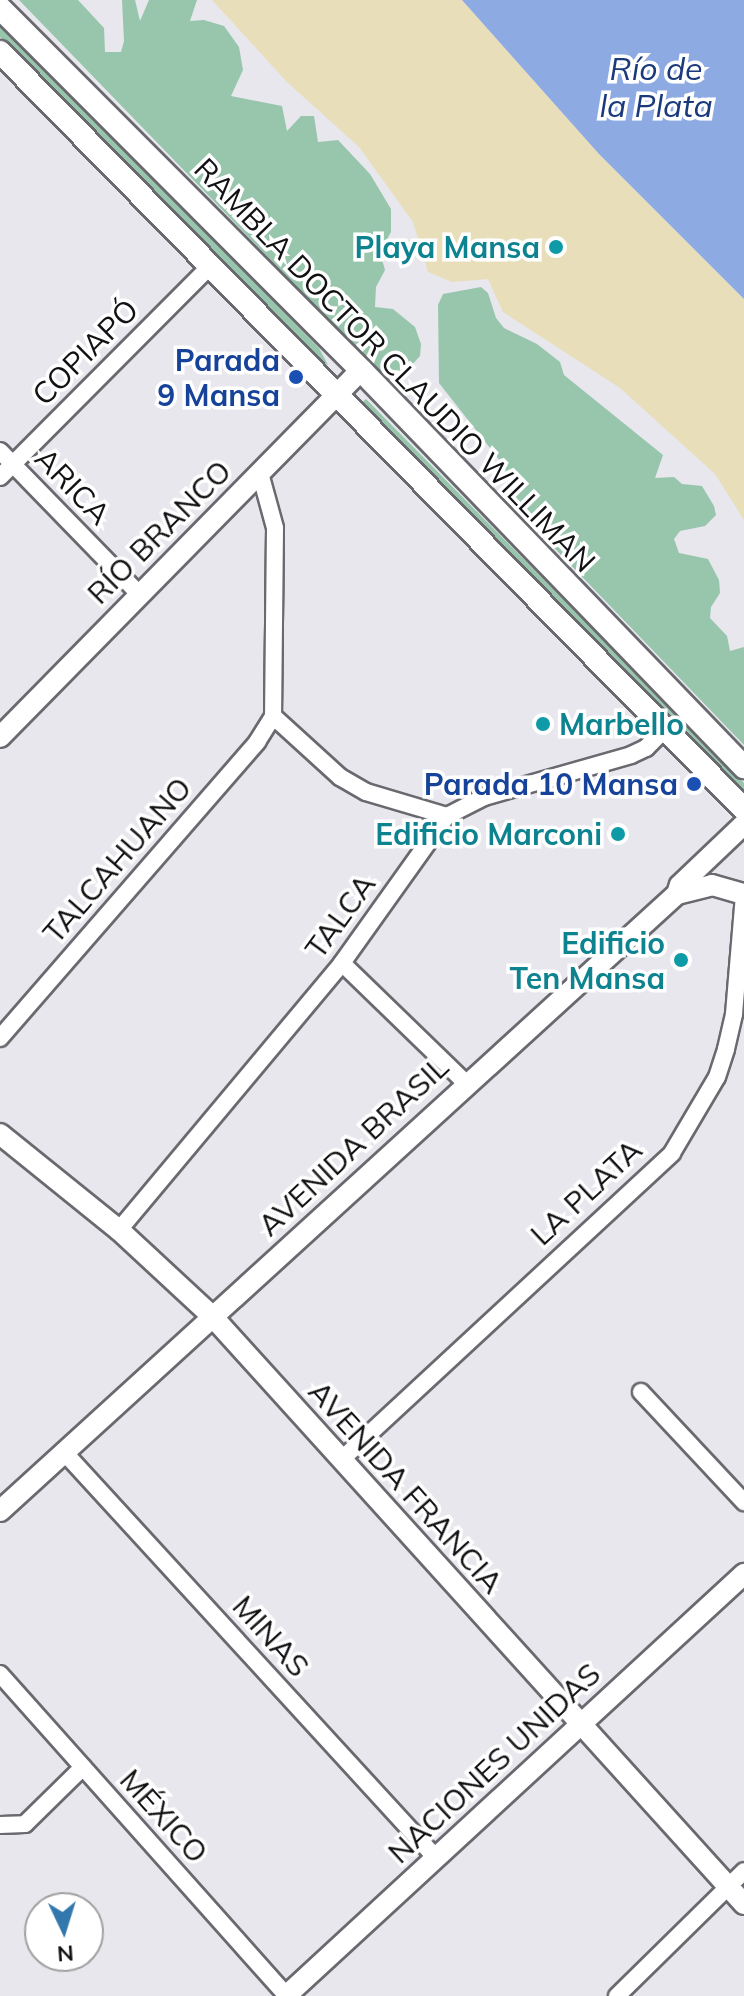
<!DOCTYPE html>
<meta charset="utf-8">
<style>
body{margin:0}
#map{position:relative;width:744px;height:1996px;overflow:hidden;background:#e7e7ed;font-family:Mulish,sans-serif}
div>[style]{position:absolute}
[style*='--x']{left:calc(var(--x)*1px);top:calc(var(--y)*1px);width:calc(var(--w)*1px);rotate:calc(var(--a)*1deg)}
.green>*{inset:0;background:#97c6ad}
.sand>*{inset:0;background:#e8deb9}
.water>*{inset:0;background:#8daae3}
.roads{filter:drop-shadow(2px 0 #6a696f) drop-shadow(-2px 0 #6a696f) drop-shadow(0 2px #6a696f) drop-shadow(0 -2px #6a696f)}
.minor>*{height:16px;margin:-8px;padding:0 8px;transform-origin:8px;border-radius:8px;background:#fff}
.tertiary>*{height:20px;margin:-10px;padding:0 10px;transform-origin:10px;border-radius:10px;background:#fff}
.secondary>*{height:22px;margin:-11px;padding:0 11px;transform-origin:11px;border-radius:11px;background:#fff}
.dots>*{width:22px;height:22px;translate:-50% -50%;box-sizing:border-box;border:4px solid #fff;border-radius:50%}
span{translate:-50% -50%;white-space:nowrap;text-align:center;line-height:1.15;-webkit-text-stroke:7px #fff;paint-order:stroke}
.culture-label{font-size:30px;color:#0d838f;font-weight:700}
.right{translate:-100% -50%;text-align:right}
.left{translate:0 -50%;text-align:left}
.street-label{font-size:30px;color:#111113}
.transit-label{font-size:30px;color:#164399;font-weight:700}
.water-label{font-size:32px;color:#1b3a7c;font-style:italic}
.north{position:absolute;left:24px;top:1892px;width:80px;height:80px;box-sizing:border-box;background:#fff;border:2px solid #a0a0a1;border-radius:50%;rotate:176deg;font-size:22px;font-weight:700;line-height:32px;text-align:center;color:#111113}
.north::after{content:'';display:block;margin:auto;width:28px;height:36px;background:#3378ad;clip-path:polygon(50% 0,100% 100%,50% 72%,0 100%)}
</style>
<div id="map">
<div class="green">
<div style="clip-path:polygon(19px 0,78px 0,104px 28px,105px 52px,121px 52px,124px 41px,122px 0,135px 0,140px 21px,149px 0,197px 0,190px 21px,204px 20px,224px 26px,239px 47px,243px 70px,231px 96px,282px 106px,287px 131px,301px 116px,314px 116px,318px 142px,338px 140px,370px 174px,391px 209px,391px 232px,380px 252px,385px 270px,376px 287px,375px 307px,393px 309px,415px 327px,421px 344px,420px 356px,408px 369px,384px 377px)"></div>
<div style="clip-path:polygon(0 20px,319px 348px,328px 365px,312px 358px,0 37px)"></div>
<div style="clip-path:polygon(481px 287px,488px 293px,496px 318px,504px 328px,537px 344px,560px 362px,564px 375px,663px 455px,655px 478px,674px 477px,682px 484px,702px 486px,714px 506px,716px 515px,705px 526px,680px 531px,674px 539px,679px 553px,708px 559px,719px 580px,720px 593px,711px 607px,710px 618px,727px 636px,730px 651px,744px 647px,744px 745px,511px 503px,505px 467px,439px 383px,438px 305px,443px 294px)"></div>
<div style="clip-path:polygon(366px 399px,744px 783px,744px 801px,360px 404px)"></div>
</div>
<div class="sand">
<div style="clip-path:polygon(212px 0,462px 0,599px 154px,744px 299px,744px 520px,715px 474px,620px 388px,503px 312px,488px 279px,452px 282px,428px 272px,413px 222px,359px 147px,287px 82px)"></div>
</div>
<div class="water">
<div style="clip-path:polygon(462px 0,744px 0,744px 299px,599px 154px)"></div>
</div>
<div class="roads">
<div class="minor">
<div style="--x:0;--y:451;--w:199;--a:45.8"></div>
<div style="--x:260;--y:473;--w:57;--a:74.7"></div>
<div style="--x:275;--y:528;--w:188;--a:90.6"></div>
<div style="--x:273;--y:716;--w:91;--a:42.3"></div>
<div style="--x:340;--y:777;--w:30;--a:30"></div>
<div style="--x:366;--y:792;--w:84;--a:16.5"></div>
<div style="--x:0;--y:477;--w:298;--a:-45.1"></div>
<div style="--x:342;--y:963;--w:173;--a:44.1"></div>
<div style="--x:0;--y:1038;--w:392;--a:-49"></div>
<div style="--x:257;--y:742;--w:31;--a:-58"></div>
<div style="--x:119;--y:1230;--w:348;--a:-50.1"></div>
<div style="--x:342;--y:963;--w:181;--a:-54.5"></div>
<div style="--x:447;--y:816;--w:42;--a:-27.2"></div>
<div style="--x:484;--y:797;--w:153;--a:-15.9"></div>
<div style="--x:631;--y:755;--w:17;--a:-25"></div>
<div style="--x:646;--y:748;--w:28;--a:-45"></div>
<div style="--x:641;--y:1392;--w:151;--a:46.9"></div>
<div style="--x:64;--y:1452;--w:551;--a:47.5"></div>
<div style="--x:341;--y:1460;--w:451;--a:-42.8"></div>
<div style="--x:672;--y:1153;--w:88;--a:-59.4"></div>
<div style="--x:717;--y:1077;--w:29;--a:-72"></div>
<div style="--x:726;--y:1049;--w:36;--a:-77"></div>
<div style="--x:734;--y:1014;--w:119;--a:-85.2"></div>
<div style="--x:0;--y:1674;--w:431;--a:48.3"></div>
<div style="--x:0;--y:1825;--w:25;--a:-2"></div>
<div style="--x:25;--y:1824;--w:81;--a:-44.5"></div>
<div style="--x:617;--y:1996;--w:178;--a:-44.5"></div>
</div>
<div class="tertiary">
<div style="--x:0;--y:737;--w:515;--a:-45.47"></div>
<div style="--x:677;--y:894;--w:36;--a:-14"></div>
<div style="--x:712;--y:885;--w:33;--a:16"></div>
<div style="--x:0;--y:1134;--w:153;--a:38.9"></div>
<div style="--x:119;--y:1230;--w:127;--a:42.8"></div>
<div style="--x:212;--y:1316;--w:793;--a:47.86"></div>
<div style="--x:0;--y:1511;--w:916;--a:-42.35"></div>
<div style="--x:677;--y:894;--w:9;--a:-72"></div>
<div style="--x:680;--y:885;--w:88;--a:-43.6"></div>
<div style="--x:286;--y:1996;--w:623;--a:-42.66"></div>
</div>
<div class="secondary">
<div style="--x:0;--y:8;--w:511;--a:45.08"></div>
<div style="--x:361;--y:370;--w:552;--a:46.03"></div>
<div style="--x:0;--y:52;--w:1061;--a:45.5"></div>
</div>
</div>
<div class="dots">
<div style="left:556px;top:247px;background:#0f9aa8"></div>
<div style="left:296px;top:377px;background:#1a4fb4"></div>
<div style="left:543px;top:724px;background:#0f9aa8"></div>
<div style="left:694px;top:784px;background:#1a4fb4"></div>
<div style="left:618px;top:834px;background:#0f9aa8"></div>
<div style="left:681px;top:960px;background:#0f9aa8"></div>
</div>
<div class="culture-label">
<span class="right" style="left:540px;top:247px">Playa Mansa</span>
<span class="left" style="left:559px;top:724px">Marbello</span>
<span class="right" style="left:602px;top:834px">Edificio Marconi</span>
<span class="right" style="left:665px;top:960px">Edificio<br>Ten Mansa</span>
</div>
<div class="street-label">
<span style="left:85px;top:352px;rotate:-45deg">COPIAPÓ</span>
<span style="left:395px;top:365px;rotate:46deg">RAMBLA DOCTOR CLAUDIO WILLIMAN</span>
<span style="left:73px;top:486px;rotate:46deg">ARICA</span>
<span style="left:159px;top:532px;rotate:-45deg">RÍO BRANCO</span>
<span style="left:117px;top:860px;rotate:-49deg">TALCAHUANO</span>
<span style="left:340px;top:916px;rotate:-54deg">TALCA</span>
<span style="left:353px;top:1146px;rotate:-43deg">AVENIDA BRASIL</span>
<span style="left:586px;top:1192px;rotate:-43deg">LA PLATA</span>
<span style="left:406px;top:1487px;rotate:48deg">AVENIDA FRANCIA</span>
<span style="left:271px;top:1636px;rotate:48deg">MINAS</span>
<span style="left:494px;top:1763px;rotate:-43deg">NACIONES UNIDAS</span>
<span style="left:164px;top:1816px;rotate:48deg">MÉXICO</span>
</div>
<div class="transit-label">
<span class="right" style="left:280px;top:377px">Parada<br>9 Mansa</span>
<span class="right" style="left:678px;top:784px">Parada 10 Mansa</span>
</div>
<div class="water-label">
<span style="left:656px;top:87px">Río de<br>la Plata</span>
</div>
<div class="north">N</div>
</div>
